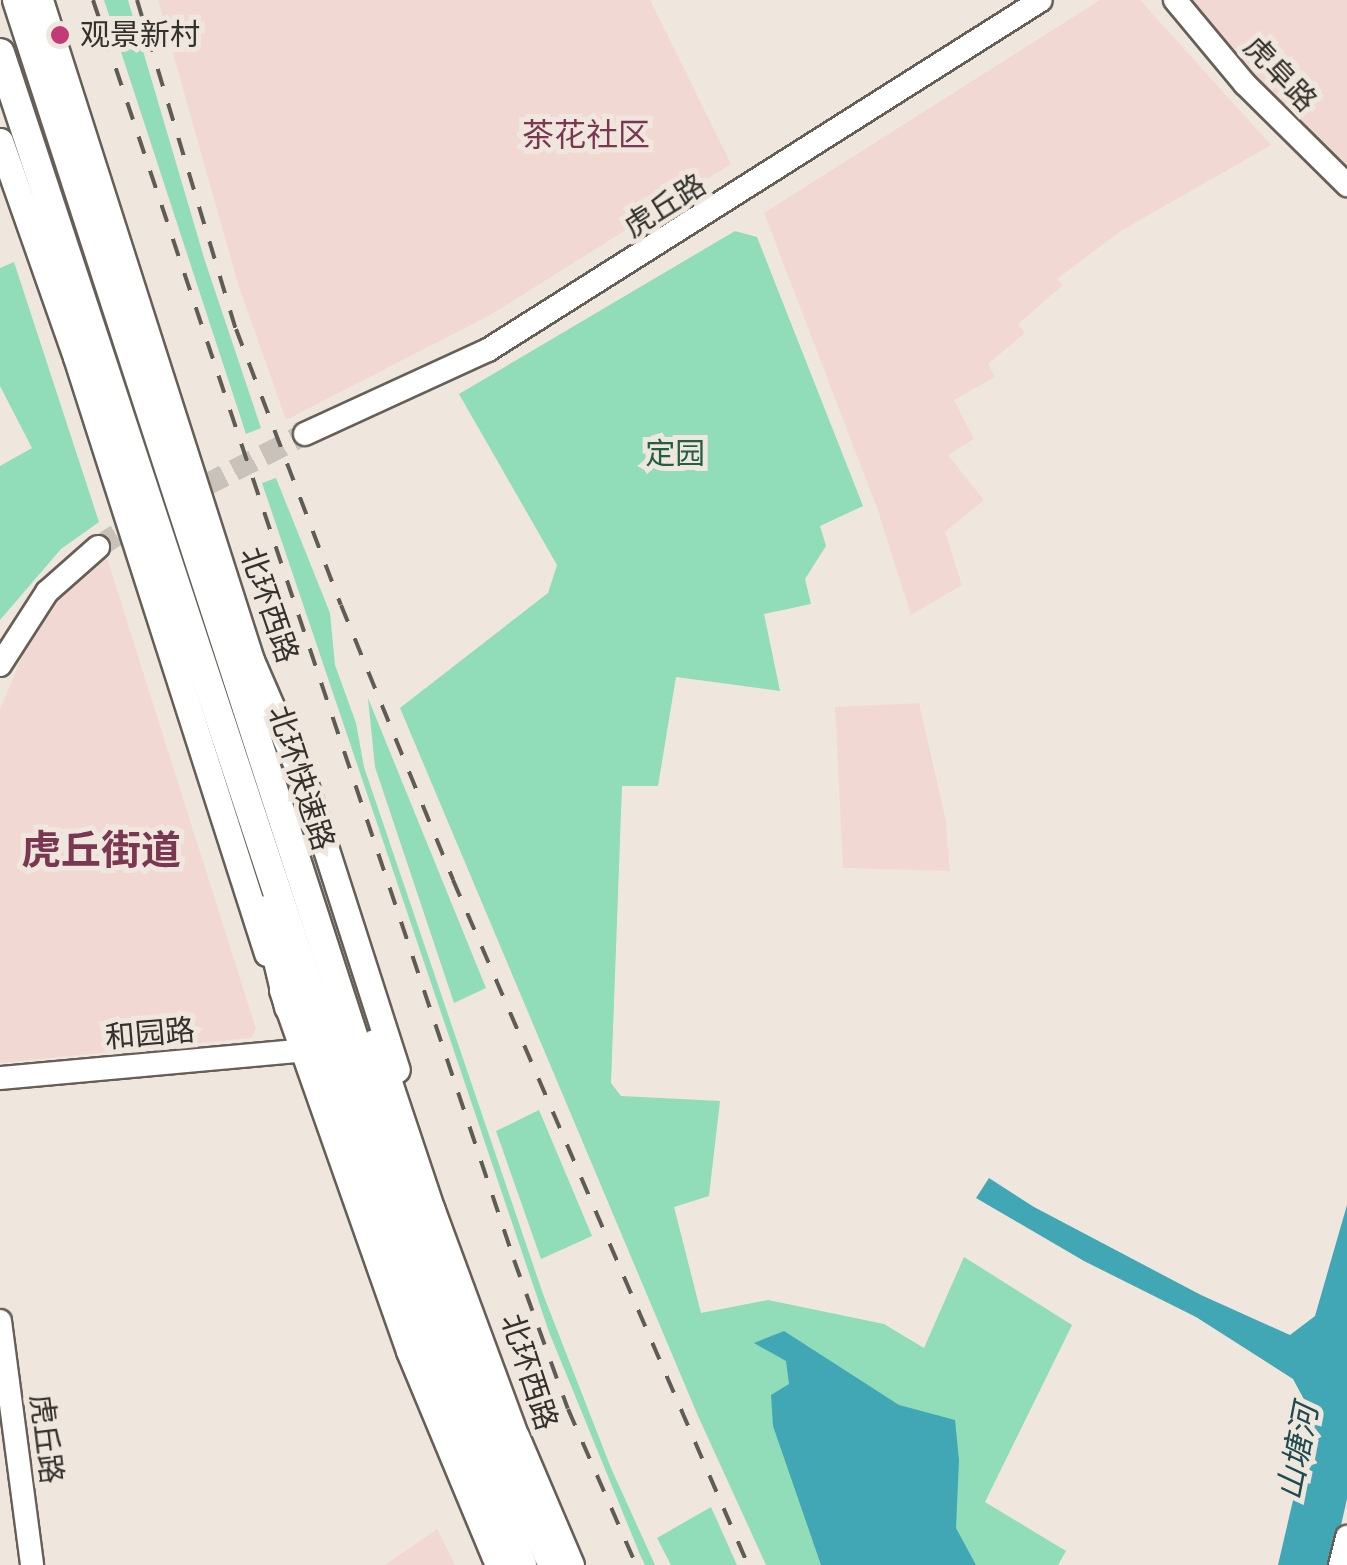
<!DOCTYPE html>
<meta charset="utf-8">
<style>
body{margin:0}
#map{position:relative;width:1347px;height:1565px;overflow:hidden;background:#efe7dd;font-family:"Roboto Condensed","Noto Sans SC",sans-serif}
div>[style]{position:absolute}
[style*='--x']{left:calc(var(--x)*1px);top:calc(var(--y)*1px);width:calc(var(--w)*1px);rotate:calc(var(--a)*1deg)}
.commercial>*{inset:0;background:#f2d8d3}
.green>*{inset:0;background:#91dcb9}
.water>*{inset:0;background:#41a7b4}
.secondary-tunnel>*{height:22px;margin-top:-11px;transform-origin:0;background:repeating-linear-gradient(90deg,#c9c2ba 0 22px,transparent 0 33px)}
.roads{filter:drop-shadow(2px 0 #665f57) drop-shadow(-2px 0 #665f57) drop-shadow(0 2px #665f57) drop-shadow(0 -2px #665f57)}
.secondary>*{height:22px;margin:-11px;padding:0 11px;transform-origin:11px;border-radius:11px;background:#fff}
.primary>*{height:25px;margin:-12.5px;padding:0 12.5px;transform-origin:12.5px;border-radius:12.5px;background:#fff}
.highway>*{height:28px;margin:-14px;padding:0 14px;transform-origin:14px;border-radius:14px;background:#fff}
.rail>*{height:4px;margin-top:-2px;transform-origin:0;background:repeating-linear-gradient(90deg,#5f5b56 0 18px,transparent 0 36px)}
.dots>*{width:28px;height:28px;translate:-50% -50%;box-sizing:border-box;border:5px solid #efe7dd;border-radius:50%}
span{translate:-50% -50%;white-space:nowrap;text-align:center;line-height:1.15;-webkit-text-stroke:10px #efe7dd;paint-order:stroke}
.poi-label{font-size:30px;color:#33302d}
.left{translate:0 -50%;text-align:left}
.street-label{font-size:30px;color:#33302d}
.park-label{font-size:30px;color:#225f47}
.neighbourhood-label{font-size:32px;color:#7b3652}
.water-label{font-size:32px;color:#1e4b51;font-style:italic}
.district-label{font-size:40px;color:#7b3652;font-weight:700}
</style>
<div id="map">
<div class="commercial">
<div style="clip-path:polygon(158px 0,650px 0,731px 164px,492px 314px,286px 420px,238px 284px)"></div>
<div style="clip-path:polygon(1100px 0,1140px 0,1271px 145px,1121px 231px,1057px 279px,1063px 285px,1018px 324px,1025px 333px,988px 364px,995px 377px,954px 400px,974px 439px,948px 455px,984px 500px,945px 532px,962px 585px,911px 615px,877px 508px,764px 213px)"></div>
<div style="clip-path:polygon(1189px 0,1347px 0,1347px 167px,1296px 122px)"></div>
<div style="clip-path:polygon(107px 558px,256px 1029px,251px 1038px,0 1063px,0 709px,34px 629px,65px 592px)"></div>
<div style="clip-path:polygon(919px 703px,946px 821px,950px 871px,843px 868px,835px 707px)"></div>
<div style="clip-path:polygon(437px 1529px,455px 1565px,385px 1565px)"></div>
</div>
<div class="green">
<div style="clip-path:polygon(104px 0,128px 0,205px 261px,261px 428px,246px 434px)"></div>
<div style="clip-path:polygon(735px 231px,757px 237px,863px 506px,820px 526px,826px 546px,805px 579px,811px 604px,764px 614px,780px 691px,676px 677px,658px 786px,622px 786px,611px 1083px,621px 1096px,720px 1101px,709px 1196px,674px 1207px,701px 1313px,768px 1300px,884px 1324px,924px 1348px,964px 1257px,1072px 1325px,985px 1502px,1066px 1551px,1058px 1565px,766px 1565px,698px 1416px,400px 708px,548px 593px,557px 565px,459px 394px)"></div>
<div style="clip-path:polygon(14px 262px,99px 522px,61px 549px,0 620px,0 466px,32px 448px,0 386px,0 268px)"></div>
<div style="clip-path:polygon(276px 478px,330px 613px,335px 665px,356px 723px,364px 767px,543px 1294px,611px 1468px,655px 1565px,645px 1565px,641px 1557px,549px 1332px,262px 483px)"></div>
<div style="clip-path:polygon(368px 698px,486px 988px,454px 1003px,375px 767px)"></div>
<div style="clip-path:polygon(539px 1110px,592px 1236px,541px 1259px,496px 1131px)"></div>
<div style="clip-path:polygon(711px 1507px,737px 1565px,671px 1565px,657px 1538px)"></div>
</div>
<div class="water">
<div style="clip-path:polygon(989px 1178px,1034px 1207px,1201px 1295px,1290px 1335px,1315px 1316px,1347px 1205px,1347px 1499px,1332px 1565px,1278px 1565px,1310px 1427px,1307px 1405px,1293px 1379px,1196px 1317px,1084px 1261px,976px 1198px)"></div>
<div style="clip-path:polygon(784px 1331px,899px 1405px,955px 1420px,959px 1460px,956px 1528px,976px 1565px,821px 1565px,773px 1426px,771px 1395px,789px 1384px,786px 1361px,754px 1343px)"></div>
</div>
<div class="secondary-tunnel">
<div style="--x:98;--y:547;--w:57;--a:-32.9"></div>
<div style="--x:146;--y:516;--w:179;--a:-27.3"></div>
</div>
<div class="roads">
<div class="secondary">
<div style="--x:1175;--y:0;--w:109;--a:50.2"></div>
<div style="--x:1245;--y:84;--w:144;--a:44.7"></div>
<div style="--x:305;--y:434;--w:201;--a:-24.7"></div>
<div style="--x:488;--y:350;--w:654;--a:-32.33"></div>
<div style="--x:0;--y:665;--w:87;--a:-57.2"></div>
<div style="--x:47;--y:592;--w:68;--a:-41.4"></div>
<div style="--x:0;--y:1078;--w:306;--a:-5.2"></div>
<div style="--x:0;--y:1321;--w:246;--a:82.5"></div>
<div style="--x:1340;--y:1565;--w:29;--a:-76"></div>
</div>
<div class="primary">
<div style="--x:40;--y:0;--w:693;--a:72.27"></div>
<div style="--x:251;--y:660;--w:135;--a:66.5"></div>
<div style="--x:305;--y:784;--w:300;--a:72.2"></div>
<div style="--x:0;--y:141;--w:229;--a:70.6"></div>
<div style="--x:76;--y:357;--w:626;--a:72.23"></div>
<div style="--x:282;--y:990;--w:383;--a:70.6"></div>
<div style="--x:409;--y:1351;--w:232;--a:67.4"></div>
<div style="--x:516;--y:1436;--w:140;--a:66.9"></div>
</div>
<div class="highway">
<div style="--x:17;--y:0;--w:1318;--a:72.02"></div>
<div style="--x:424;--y:1254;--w:189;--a:68.9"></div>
<div style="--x:492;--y:1430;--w:148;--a:65.7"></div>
<div style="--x:0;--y:53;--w:1275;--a:71.72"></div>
<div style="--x:400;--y:1264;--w:325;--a:67.9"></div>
<div style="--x:266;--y:910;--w:100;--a:76.7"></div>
<div style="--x:375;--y:1044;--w:176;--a:71.5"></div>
<div style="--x:431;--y:1211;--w:262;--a:69.7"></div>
</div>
</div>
<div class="rail">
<div style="--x:93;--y:0;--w:1328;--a:71.52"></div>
<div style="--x:514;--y:1260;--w:158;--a:70.1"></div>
<div style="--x:568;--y:1409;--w:170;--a:66.4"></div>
<div style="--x:137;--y:0;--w:344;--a:73.3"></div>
<div style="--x:236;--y:329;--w:295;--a:69.2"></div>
<div style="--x:341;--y:605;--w:297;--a:67.8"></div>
<div style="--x:453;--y:880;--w:746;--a:66.7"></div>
</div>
<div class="dots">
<div style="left:60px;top:35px;background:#c23a78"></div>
</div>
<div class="poi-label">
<span class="left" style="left:80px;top:35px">观景新村</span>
</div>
<div class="street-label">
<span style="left:1280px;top:74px;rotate:47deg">虎阜路</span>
<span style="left:665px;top:206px;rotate:-32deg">虎丘路</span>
<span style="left:269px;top:605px;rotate:71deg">北环西路</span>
<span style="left:301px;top:778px;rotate:72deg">北环快速路</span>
<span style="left:150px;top:1034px;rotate:-5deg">和园路</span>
<span style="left:529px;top:1372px;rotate:72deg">北环西路</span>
<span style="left:46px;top:1439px;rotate:83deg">虎丘路</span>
</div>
<div class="park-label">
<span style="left:675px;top:454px">定园</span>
</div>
<div class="neighbourhood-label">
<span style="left:586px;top:135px">茶花社区</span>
</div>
<div class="water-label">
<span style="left:1298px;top:1452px;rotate:-79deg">山塘河</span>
</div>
<div class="district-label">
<span style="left:101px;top:851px">虎丘街道</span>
</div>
</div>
